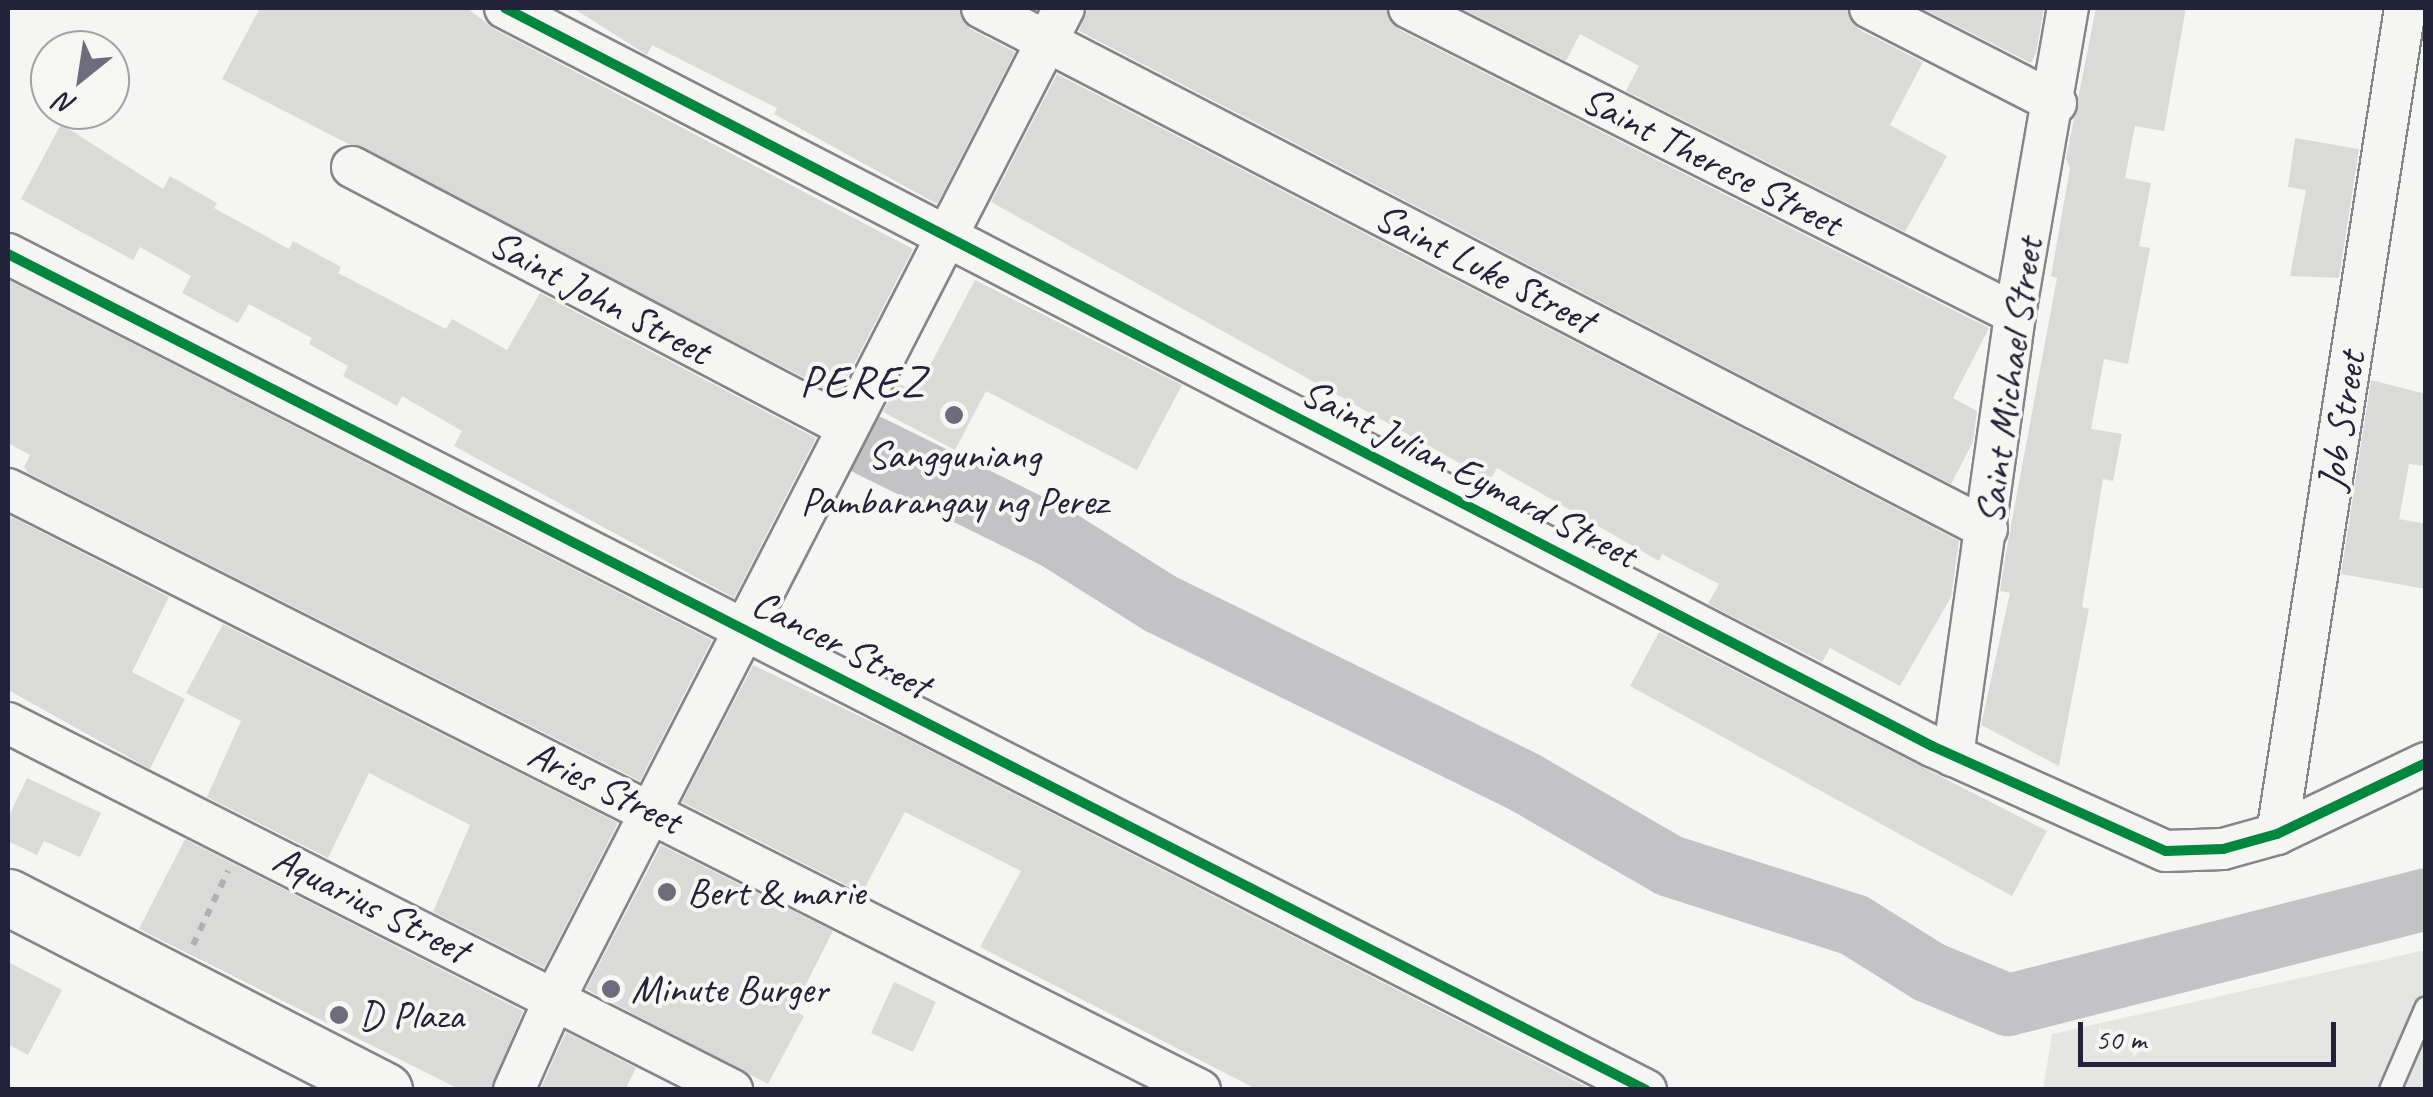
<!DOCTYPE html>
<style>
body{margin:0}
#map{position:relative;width:2433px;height:1097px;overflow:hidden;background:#f5f5f3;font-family:Caveat,sans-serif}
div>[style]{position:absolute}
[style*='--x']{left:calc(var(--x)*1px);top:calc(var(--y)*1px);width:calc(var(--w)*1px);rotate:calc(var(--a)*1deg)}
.built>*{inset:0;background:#e5e5e4}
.river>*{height:62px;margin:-31px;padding:0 31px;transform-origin:31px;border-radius:31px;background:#c3c3c6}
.building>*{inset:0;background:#dadad9}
.path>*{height:6px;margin-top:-3px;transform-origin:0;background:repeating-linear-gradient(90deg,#b0b0b2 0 8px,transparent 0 16px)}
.roads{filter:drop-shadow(2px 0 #858589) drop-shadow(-2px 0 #858589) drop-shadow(0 2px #858589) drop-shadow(0 -2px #858589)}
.lane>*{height:20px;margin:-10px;padding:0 10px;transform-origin:10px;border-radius:10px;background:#f5f5f3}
.street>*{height:40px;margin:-20px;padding:0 20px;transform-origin:20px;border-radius:20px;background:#f5f5f3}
.secondary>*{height:55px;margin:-27.5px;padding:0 27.5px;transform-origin:27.5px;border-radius:27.5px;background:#f5f5f3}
.cycleway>*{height:10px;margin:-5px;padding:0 5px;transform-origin:5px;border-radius:5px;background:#00873e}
.dots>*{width:28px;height:28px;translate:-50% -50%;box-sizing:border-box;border:5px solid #f6f6f2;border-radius:50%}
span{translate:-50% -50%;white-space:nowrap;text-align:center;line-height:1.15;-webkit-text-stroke:8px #f6f6f2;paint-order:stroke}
.street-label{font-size:40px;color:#22223b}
.poi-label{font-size:40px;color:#22223b}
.left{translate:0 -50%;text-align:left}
.quarter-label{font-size:45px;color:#22223b;letter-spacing:2.5px}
.frame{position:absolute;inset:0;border:10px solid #22223b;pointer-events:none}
.north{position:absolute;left:30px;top:30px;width:100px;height:100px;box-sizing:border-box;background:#f6f6f2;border:2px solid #a1a1a9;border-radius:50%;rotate:210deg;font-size:28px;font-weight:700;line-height:40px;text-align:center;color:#22223b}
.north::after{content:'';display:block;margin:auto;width:35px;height:45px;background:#6c6c7b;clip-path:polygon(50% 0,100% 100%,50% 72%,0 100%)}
.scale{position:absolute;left:2078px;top:1022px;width:258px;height:45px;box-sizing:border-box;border:5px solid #22223b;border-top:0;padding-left:12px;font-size:30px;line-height:35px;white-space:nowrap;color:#22223b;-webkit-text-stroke:8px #f6f6f2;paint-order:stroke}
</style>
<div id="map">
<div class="built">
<div style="clip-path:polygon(2425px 950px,2425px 1089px,2043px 1090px,2052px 1034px)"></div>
</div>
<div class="river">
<div style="--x:870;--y:446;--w:208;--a:26.3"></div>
<div style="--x:1056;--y:538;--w:124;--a:32.2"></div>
<div style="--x:1161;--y:604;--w:407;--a:26.1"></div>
<div style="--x:1526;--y:783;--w:166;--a:30"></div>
<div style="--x:1670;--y:866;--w:193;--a:17.8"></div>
<div style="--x:1854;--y:925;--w:89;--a:32.1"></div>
<div style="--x:1929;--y:972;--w:86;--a:22.7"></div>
<div style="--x:2008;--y:1005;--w:431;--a:-14.2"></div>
</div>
<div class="building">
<div style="clip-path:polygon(260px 8px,467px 8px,494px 29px,913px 249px,838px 395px,222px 79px)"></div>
<div style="clip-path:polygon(573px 8px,958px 8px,970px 29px,1015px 52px,937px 204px,774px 114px,777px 108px,652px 45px,647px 55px)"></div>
<div style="clip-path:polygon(1088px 8px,1386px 8px,1398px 29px,1989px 328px,1953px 398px,1977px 411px,1973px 442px,1951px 484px,1079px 31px)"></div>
<div style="clip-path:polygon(1461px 8px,1847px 8px,1858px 29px,1923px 62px,1890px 125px,1947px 156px,1905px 232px,1626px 91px,1639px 66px,1580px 34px,1566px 61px)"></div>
<div style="clip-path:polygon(1921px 8px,2044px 8px,2036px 53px,2031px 63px)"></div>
<div style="clip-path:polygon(2096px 8px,2186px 8px,2164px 131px,2135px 126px,2125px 178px,2151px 183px,2139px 246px,2150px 248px,2128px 364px,2104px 359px,2091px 429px,2122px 434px,2113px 481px,2103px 479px,2082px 607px,2089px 609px,2059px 766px,1981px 725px,2010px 593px,2000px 591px,2005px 558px,2057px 278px,2051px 276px,2070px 168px,2066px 159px)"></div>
<div style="clip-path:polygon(1057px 74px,1959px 541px,1951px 597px,1900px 686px,1830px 648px,1822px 662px,1708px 604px,1719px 584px,1662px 554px,1659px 561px,1497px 468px,1490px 480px,991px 202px)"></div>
<div style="clip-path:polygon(61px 124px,163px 189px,170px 176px,217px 203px,214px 208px,289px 249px,293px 241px,341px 267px,338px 273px,446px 329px,452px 319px,507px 350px,540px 293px,816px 438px,734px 598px,454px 446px,462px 431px,402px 396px,397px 406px,343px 376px,348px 366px,309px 344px,312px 338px,249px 304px,238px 323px,182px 293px,191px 276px,140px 247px,133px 260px,21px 199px)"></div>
<div style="clip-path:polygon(2295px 138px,2359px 149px,2339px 278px,2290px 276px,2306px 190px,2288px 187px)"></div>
<div style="clip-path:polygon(8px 280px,712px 640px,640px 781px,28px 473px,24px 467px,30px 455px,8px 443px)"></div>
<div style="clip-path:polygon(975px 280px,1182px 385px,1137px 470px,986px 391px,955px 450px,883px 412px,898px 383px,916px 392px)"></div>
<div style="clip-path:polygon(2371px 380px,2426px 394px,2426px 466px,2409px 464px,2399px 519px,2426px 524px,2426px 589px,2341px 574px)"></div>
<div style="clip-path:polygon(8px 515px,169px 597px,132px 672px,185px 699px,150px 769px,8px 690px)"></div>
<div style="clip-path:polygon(223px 624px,618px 823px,544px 968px,433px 912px,470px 825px,369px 773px,328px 858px,207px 797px,241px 721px,186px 693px)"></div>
<div style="clip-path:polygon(1659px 632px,2047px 831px,2012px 896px,1630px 686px)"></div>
<div style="clip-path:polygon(753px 665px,895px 733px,1593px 1090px,1258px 1090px,980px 947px,1021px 871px,905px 812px,862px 893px,682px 802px)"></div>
<div style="clip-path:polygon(27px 778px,101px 813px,80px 857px,44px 841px,37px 855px,8px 841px,8px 818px)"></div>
<div style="clip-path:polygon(185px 839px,523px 1011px,491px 1090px,461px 1090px,139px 929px)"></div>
<div style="clip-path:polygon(661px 845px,833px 931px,793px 1010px,804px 1016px,768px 1084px,586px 989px)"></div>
<div style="clip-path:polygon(8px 962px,62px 990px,28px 1055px,8px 1044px)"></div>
<div style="clip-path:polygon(894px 982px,936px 1002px,913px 1052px,871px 1033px)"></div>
<div style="clip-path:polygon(566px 1032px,636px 1068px,625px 1090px,540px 1090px)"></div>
</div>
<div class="path">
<div style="--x:193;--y:945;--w:82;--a:-64.7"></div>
</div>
<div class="roads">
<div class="lane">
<div style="--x:2390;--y:1090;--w:90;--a:-66.6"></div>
</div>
<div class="street">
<div style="--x:505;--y:8;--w:1607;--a:27.35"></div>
<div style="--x:1932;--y:746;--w:256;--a:24.2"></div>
<div style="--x:2166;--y:851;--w:57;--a:-2"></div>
<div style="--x:2223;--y:849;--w:56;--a:-15.5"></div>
<div style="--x:2277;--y:834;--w:165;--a:-25.5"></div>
<div style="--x:982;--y:8;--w:1132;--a:27.4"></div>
<div style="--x:1409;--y:8;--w:679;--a:26.79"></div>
<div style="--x:1870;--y:8;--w:209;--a:27.1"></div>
<div style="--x:352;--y:167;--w:559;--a:27.71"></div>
<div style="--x:8;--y:254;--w:1839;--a:27.04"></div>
<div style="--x:8;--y:489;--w:1335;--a:26.76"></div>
<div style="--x:8;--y:723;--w:812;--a:26.88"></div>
<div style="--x:1953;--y:756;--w:446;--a:-82"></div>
<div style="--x:2015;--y:314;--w:311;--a:-80.2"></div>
<div style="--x:2277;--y:834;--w:836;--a:-81.19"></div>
<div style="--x:514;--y:1090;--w:101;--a:-66"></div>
<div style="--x:555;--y:998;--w:1113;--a:-62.79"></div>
</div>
<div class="secondary">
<div style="--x:8;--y:897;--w:423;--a:27.2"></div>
</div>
</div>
<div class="cycleway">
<div style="--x:505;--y:8;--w:1607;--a:27.35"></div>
<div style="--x:1932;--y:746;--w:256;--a:24.2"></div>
<div style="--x:2166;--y:851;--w:57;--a:-2"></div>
<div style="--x:2223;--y:849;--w:56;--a:-15.5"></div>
<div style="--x:2277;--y:834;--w:165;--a:-25.5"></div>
<div style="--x:8;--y:254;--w:1839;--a:27.04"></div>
</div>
<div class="dots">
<div style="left:954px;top:415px;background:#6c6c7b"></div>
<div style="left:667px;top:892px;background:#6c6c7b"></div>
<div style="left:611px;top:989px;background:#6c6c7b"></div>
<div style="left:339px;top:1015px;background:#6c6c7b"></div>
</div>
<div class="street-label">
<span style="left:1712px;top:161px;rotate:27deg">Saint Therese Street</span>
<span style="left:1485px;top:268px;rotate:27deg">Saint Luke Street</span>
<span style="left:600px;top:297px;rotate:28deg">Saint John Street</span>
<span style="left:2009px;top:381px;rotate:-82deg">Saint Michael Street</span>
<span style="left:2341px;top:421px;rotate:-81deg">Job Street</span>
<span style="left:1469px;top:473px;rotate:27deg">Saint Julian Eymard Street</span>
<span style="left:841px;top:644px;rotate:27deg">Cancer Street</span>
<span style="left:605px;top:787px;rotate:26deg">Aries Street</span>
<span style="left:371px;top:904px;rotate:27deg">Aquarius Street</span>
</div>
<div class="poi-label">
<span style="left:954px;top:478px">Sangguniang<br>Pambarangay ng Perez</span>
<span class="left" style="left:687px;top:892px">Bert &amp; marie</span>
<span class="left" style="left:631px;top:989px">Minute Burger</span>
<span class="left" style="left:359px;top:1015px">D Plaza</span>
</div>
<div class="quarter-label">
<span style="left:863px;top:382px">PEREZ</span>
</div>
<div class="frame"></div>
<div class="north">N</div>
<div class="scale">50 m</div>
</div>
